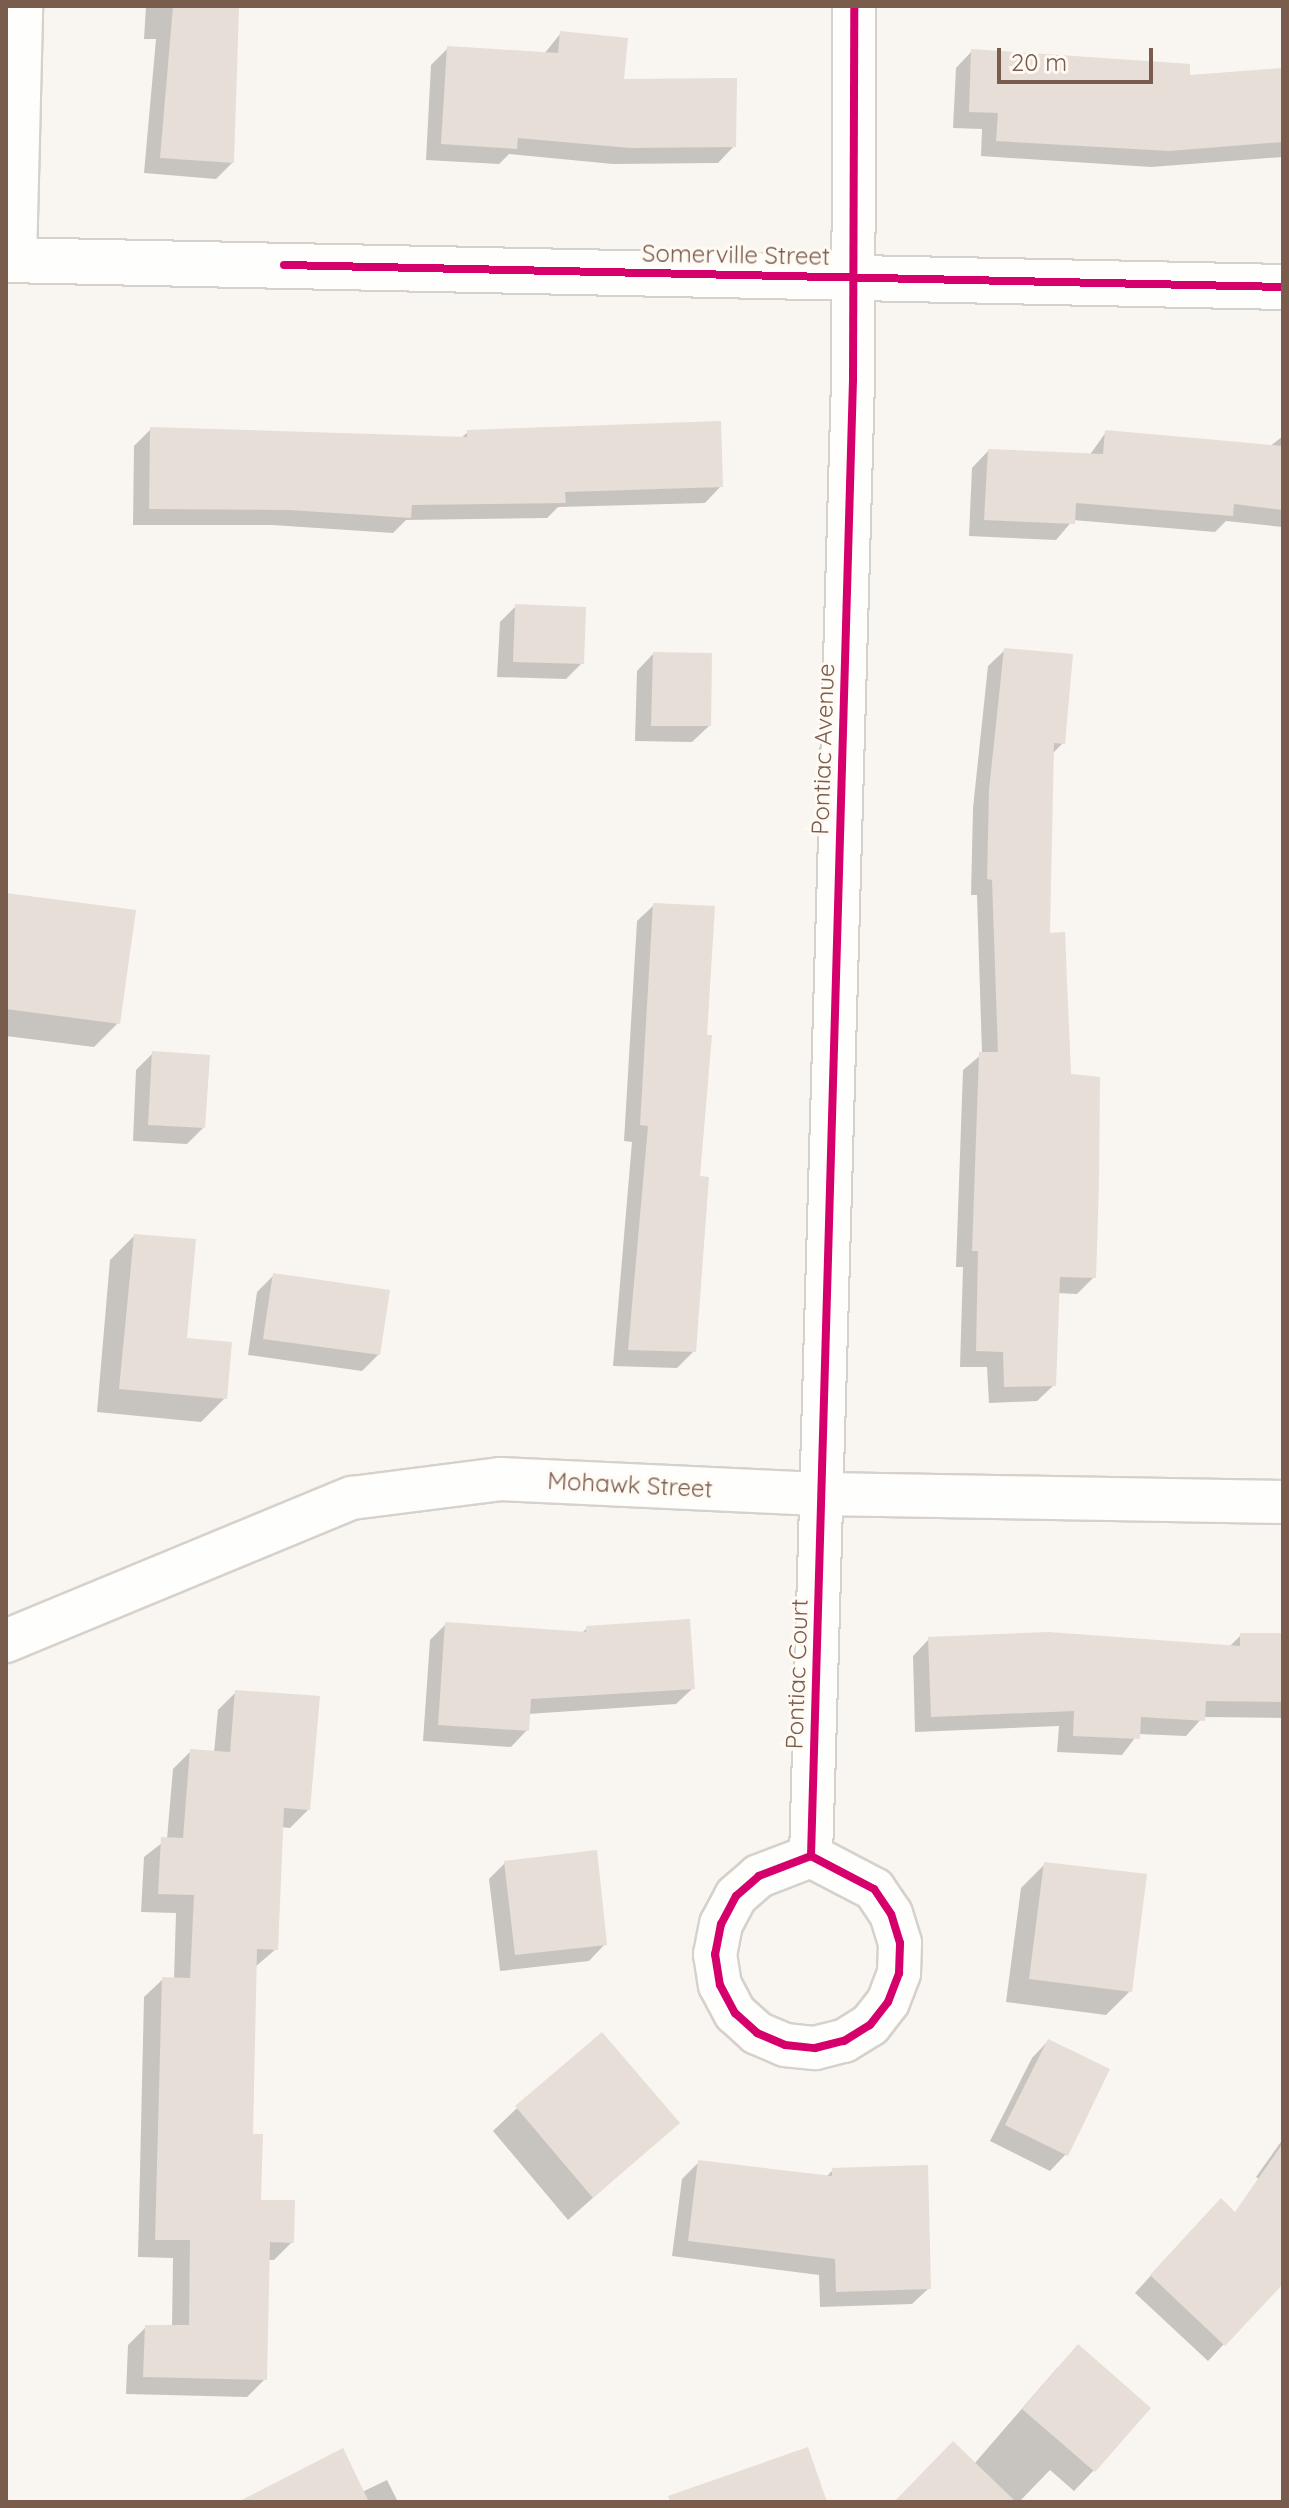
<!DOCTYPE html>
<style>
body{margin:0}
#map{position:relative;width:1289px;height:2508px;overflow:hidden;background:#f9f5f0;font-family:Quicksand,sans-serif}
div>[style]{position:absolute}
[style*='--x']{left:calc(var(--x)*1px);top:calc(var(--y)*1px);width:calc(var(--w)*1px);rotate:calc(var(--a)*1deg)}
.shadow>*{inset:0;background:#0003}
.building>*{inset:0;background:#e6ded7}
.roads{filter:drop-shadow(2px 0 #d7d1cb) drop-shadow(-2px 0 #d7d1cb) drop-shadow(0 2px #d7d1cb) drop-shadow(0 -2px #d7d1cb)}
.minor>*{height:42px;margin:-21px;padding:0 21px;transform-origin:21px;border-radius:21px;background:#fefefd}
.tertiary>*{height:44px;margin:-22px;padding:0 22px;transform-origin:22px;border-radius:22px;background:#fefefd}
.cycleway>*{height:8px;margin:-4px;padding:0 4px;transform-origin:4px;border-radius:4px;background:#d6006c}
span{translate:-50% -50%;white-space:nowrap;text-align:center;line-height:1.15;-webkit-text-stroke:6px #fffaf3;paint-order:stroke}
.street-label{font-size:24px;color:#7a5c4d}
.frame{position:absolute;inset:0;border:8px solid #7a5c4d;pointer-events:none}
.scale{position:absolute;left:997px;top:48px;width:156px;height:36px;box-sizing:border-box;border:4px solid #7a5c4d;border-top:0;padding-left:10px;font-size:24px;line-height:28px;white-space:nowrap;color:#7a5c4d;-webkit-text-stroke:6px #fffaf3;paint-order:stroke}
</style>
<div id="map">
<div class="shadow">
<div style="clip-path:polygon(146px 6px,238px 6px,232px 163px,216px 179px,144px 173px,156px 39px,144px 39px)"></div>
<div style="clip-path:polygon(561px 33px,622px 81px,734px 146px,718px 163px,613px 164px,509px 154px,499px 164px,426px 160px,431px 65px,448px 48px,544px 54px)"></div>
<div style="clip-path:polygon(972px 51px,1188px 77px,1283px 70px,1283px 157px,1151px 167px,981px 156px,982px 129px,953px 128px,956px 68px)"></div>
<div style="clip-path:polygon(151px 429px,461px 438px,468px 432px,721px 486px,705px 503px,558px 507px,547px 518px,406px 520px,393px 533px,272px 525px,133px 525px,134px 446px)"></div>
<div style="clip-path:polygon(1106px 432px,1269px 447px,1283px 436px,1283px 527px,1226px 521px,1215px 532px,1073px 520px,1056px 540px,969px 536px,972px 468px,988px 451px,1089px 456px)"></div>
<div style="clip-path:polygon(516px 606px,582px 663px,566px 679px,497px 677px,500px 622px)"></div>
<div style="clip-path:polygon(1005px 650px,1063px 743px,1052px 754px,1048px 935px,1094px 1277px,1077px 1294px,1057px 1293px,1054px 1385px,1037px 1401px,989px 1403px,987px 1367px,960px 1367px,963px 1267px,956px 1267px,963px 1070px,982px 1054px,977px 895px,971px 895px,973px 808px,988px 666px)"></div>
<div style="clip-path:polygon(653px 654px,709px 726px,692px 742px,635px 741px,637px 671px)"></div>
<div style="clip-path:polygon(6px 895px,118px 1023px,94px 1047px,6px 1036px)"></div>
<div style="clip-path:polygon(654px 905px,698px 1177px,694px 1351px,677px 1368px,613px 1366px,632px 1142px,624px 1141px,637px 921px)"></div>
<div style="clip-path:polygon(153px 1053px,203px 1128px,187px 1144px,133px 1141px,136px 1070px)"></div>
<div style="clip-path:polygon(134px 1236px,185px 1340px,225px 1398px,201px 1422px,97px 1412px,110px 1260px)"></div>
<div style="clip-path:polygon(274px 1275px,379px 1354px,362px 1371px,248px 1355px,257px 1292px)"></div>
<div style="clip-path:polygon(446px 1624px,581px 1634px,587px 1628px,693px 1688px,676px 1704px,528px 1714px,527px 1730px,511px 1747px,423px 1741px,430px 1640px)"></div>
<div style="clip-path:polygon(1241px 1635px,1283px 1635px,1283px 1718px,1203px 1717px,1186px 1736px,1138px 1734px,1122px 1755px,1057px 1752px,1059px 1726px,915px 1732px,913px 1656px,929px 1639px,1229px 1647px)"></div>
<div style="clip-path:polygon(236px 1692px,308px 1810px,290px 1828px,281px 1827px,276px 1949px,255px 1967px,251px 2136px,259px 2202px,292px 2242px,274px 2260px,268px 2260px,265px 2379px,247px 2397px,126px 2394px,128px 2345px,146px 2327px,172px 2327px,173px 2258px,138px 2257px,144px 1997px,163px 1979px,174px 1979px,176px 1913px,141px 1912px,144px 1857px,167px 1839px,173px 1769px,191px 1751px,214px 1753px,218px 1710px)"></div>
<div style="clip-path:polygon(505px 1863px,605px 1944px,589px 1961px,500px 1971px,489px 1879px)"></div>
<div style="clip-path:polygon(1045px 1864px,1130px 1991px,1106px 2015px,1006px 2002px,1021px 1888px)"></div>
<div style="clip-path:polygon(1048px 2041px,1066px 2154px,1050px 2171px,990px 2141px,1032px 2058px)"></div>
<div style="clip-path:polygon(517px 2108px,677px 2123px,568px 2220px,493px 2131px)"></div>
<div style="clip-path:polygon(1283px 2139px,1283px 2196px,1256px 2177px)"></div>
<div style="clip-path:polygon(699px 2162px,825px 2178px,833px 2170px,929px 2288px,912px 2304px,820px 2307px,819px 2275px,672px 2256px,682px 2179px)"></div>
<div style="clip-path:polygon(1204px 2217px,1283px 2260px,1283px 2281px,1208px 2361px,1135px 2293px)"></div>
<div style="clip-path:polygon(1058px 2367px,1094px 2470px,1074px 2491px,1050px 2470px,1019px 2502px,896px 2502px,974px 2464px)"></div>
<div style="clip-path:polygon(387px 2480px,398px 2502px,261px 2502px,362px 2492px)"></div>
</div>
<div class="building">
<div style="clip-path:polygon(173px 6px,239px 6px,234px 163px,160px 158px)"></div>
<div style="clip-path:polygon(560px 31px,628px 38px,624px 79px,737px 78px,736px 147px,630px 148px,518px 138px,517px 149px,441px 144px,447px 46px,558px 53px)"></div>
<div style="clip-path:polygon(971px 49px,1190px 64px,1190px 75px,1283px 68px,1283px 142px,1169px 151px,996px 141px,998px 113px,969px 112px)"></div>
<div style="clip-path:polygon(721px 421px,723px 487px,565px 492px,566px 503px,412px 505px,411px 518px,289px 510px,149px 509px,150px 427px,467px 437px,467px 430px)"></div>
<div style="clip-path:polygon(1105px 430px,1283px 446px,1283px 510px,1234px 504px,1233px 516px,1076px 503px,1075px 524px,984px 520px,988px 449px,1103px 454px)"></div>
<div style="clip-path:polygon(515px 604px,586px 607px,584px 664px,513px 662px)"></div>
<div style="clip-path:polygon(1004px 648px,1073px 654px,1065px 744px,1054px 743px,1050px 933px,1065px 932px,1071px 1074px,1100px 1077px,1099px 1183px,1096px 1278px,1060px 1277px,1056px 1386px,1004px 1387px,1003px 1352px,976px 1351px,978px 1251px,972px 1251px,979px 1052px,998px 1052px,992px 880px,987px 879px,989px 790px)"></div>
<div style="clip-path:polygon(653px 652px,712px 653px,711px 726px,651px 726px)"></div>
<div style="clip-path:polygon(6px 893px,136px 910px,120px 1024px,6px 1009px)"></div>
<div style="clip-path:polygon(653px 903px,715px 906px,707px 1035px,712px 1035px,700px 1176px,709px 1177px,696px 1352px,628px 1350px,648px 1126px,640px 1125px)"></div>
<div style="clip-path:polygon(152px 1051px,210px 1055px,205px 1128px,148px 1125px)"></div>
<div style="clip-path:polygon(134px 1234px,196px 1239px,187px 1338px,232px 1342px,227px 1399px,119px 1389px)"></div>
<div style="clip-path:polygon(273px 1273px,390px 1290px,380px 1355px,263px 1339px)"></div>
<div style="clip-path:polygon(690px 1619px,695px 1689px,531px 1699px,529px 1731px,438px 1725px,445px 1622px,586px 1632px,586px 1626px)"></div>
<div style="clip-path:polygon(1048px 1632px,1240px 1646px,1240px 1633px,1283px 1633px,1283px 1702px,1206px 1701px,1205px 1721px,1141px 1717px,1140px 1739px,1073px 1736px,1074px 1711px,931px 1717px,928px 1637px)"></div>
<div style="clip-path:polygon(235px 1690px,320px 1696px,310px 1810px,284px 1808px,278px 1950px,257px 1949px,253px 2134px,263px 2134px,261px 2200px,295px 2200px,294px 2243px,270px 2242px,267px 2380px,143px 2377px,145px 2325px,189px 2325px,190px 2240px,155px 2240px,162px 1977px,190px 1978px,194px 1895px,158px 1894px,161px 1837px,183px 1838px,190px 1749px,230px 1752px)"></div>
<div style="clip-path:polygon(597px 1850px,607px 1945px,515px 1955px,504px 1861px)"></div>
<div style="clip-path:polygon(1044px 1862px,1147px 1874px,1132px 1992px,1029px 1979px)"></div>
<div style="clip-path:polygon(602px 2032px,680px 2123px,593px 2198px,515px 2106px)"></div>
<div style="clip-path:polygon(1048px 2039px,1110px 2069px,1068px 2156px,1005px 2125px)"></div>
<div style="clip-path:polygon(1283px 2143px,1283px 2284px,1225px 2346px,1150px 2275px,1221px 2198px,1235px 2212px)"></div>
<div style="clip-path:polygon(698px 2160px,832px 2176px,832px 2168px,928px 2165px,931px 2289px,836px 2292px,835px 2259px,688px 2241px)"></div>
<div style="clip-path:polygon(1078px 2344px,1151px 2408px,1095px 2472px,1022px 2409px)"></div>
<div style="clip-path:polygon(953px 2441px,1016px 2502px,894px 2502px)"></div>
<div style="clip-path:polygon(808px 2447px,827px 2502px,670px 2502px,668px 2496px)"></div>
<div style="clip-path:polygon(343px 2448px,369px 2502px,238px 2502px)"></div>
</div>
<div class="roads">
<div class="minor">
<div style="--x:6;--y:1641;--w:374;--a:-22.5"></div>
<div style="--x:352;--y:1498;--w:149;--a:-7.3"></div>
<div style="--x:500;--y:1479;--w:323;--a:2.7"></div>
<div style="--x:823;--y:1494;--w:460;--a:1"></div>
<div style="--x:811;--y:1856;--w:56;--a:159"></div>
<div style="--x:759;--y:1876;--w:30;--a:139"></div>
<div style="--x:736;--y:1896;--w:32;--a:118"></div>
<div style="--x:721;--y:1924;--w:31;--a:101"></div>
<div style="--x:715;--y:1954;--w:31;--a:81"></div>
<div style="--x:720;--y:1985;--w:32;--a:62"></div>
<div style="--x:735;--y:2013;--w:30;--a:42"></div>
<div style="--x:757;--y:2033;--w:30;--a:23"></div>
<div style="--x:785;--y:2045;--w:30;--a:6"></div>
<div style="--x:815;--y:2048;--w:30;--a:-14"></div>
<div style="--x:844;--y:2041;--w:31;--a:-32"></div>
<div style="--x:870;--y:2025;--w:29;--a:-52"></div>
<div style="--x:888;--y:2002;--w:31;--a:-69"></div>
<div style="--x:899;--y:1973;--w:30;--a:-88"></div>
<div style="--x:900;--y:1943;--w:30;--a:-107"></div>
<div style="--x:891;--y:1914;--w:30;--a:-124"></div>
<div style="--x:874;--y:1889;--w:71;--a:-152.4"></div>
<div style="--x:811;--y:1856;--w:1477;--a:-88.37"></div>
<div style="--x:853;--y:380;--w:374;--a:-89.8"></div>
</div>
<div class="tertiary">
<div style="--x:6;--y:260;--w:1277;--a:1.21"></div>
<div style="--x:14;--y:260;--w:254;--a:-88.6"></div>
</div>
</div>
<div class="cycleway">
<div style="--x:284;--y:265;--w:999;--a:1.26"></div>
<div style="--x:811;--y:1856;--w:56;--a:159"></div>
<div style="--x:759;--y:1876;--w:30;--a:139"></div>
<div style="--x:736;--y:1896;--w:32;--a:118"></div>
<div style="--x:721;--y:1924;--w:31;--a:101"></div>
<div style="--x:715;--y:1954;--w:31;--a:81"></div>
<div style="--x:720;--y:1985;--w:32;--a:62"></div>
<div style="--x:735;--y:2013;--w:30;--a:42"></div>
<div style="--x:757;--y:2033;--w:30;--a:23"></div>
<div style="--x:785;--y:2045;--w:30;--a:6"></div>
<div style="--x:815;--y:2048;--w:30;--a:-14"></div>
<div style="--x:844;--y:2041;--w:31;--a:-32"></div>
<div style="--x:870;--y:2025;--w:29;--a:-52"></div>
<div style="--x:888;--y:2002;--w:31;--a:-69"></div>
<div style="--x:899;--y:1973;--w:30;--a:-88"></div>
<div style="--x:900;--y:1943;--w:30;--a:-107"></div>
<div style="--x:891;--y:1914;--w:30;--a:-124"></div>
<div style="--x:874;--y:1889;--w:71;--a:-152.4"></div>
<div style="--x:811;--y:1856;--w:1477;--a:-88.37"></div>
<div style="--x:853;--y:380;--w:374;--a:-89.8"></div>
</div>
<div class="street-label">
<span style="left:736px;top:255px;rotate:1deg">Somerville Street</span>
<span style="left:823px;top:749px;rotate:-88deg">Pontiac Avenue</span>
<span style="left:630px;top:1485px;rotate:3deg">Mohawk Street</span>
<span style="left:797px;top:1674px;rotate:-88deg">Pontiac Court</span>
</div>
<div class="frame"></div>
<div class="scale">20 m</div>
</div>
